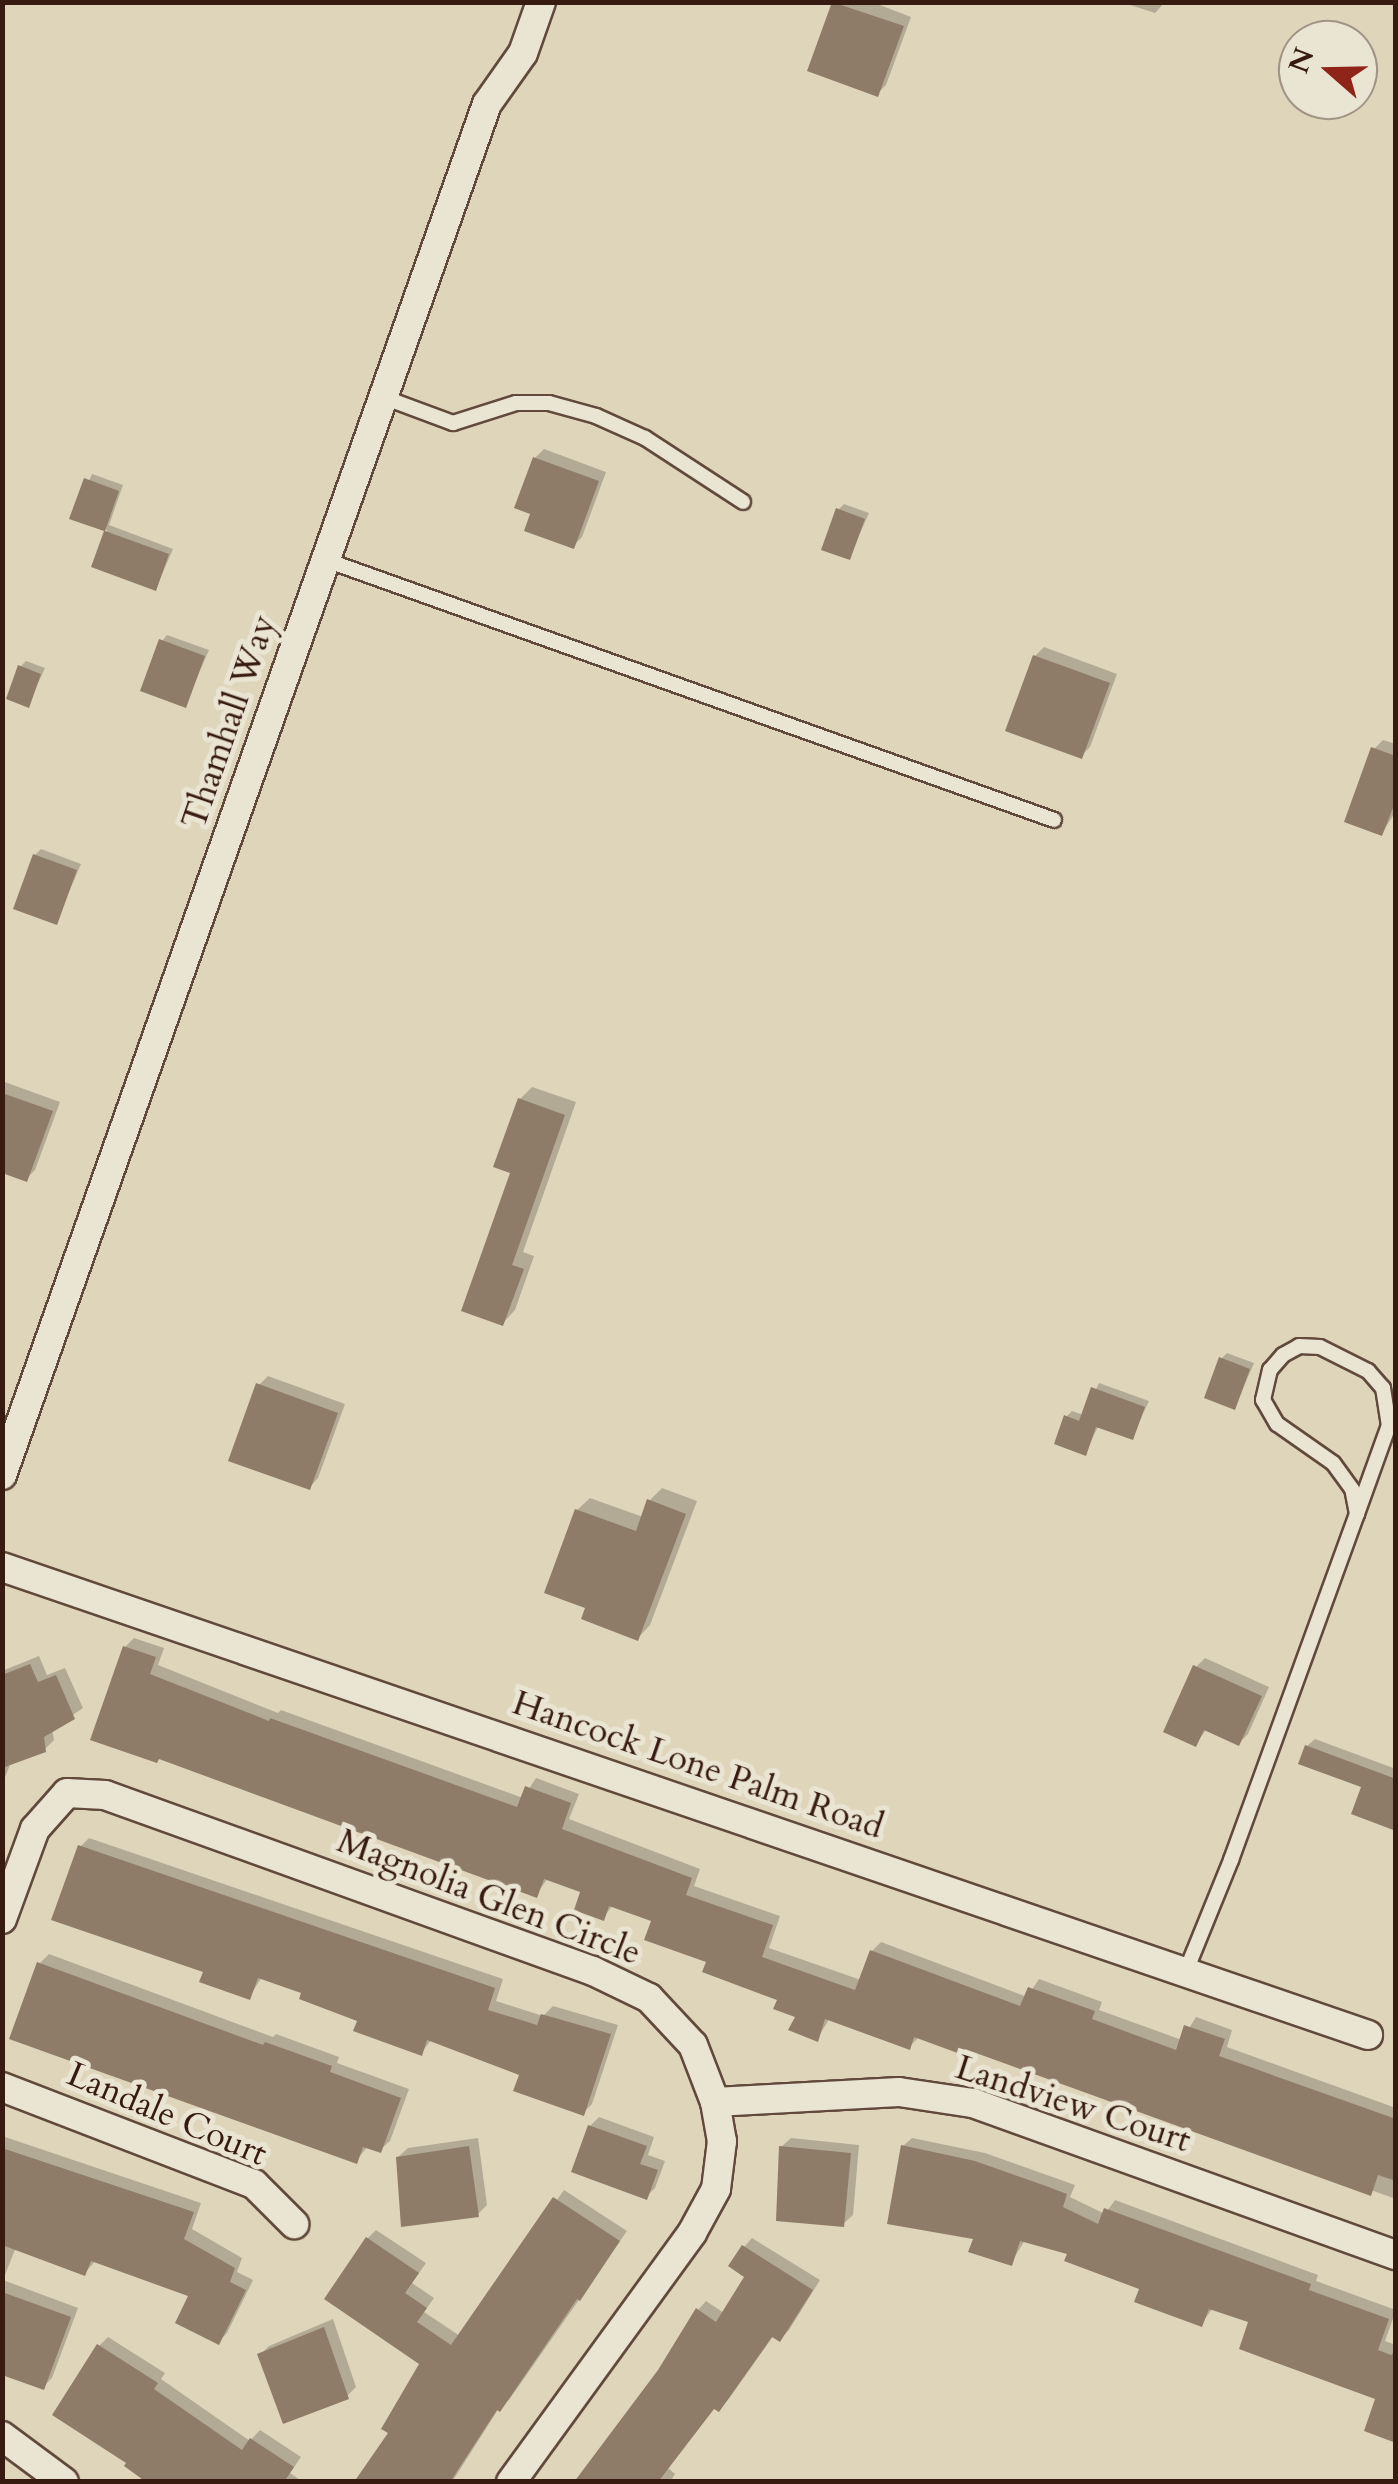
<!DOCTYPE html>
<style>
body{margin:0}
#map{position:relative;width:1398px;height:2484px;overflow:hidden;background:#dfd5bb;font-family:Cardo,serif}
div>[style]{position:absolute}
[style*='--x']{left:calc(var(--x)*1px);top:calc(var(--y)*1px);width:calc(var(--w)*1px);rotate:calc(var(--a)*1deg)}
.shadow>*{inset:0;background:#0003}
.building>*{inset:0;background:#8e7c69}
.roads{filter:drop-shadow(2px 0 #614a3b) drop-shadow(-2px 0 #614a3b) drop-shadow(0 2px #614a3b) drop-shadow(0 -2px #614a3b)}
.service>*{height:14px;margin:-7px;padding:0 7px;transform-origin:7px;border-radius:7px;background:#eae4d3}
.minor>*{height:28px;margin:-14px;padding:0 14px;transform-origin:14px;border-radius:14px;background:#eae4d3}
span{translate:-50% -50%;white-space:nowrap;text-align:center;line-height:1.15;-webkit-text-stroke:10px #eae4d3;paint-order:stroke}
.street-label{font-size:35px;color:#371b10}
.frame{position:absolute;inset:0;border:5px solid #371b10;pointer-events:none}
.north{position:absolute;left:1278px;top:20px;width:100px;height:100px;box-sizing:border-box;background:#eae4d3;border:2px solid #a29485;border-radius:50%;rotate:290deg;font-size:28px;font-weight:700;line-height:40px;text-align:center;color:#371b10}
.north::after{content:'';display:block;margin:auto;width:35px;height:45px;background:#8f2418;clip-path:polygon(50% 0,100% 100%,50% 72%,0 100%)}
</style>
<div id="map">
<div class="shadow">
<div style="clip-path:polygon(834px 2px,872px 2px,911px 17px,886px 85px,877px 94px,810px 69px)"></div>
<div style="clip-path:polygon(1121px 2px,1165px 2px,1155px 13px)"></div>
<div style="clip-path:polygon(544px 449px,606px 472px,582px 537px,573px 546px,533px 512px,535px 458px)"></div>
<div style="clip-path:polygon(92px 474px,123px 485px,109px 525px,173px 549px,156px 588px,94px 565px,107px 530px,73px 517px)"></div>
<div style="clip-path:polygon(844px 504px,869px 513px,849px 558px,838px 510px)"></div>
<div style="clip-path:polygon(167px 635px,209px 650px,185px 705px,162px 641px)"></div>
<div style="clip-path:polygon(1044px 647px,1117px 674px,1090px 747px,1081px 756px,1035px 656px)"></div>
<div style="clip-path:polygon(26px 661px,45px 668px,28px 705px,20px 667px)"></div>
<div style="clip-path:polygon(1383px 740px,1396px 744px,1396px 811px,1382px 833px,1374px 749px)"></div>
<div style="clip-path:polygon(41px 849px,81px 864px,56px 922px,35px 855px)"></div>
<div style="clip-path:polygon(2px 1081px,60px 1102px,35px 1170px,26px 1179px,2px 1171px)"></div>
<div style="clip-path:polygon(532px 1087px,576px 1102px,523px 1252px,534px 1256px,515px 1310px,503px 1323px,520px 1099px)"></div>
<div style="clip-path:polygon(1227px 1353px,1254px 1363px,1235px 1407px,1221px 1359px)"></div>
<div style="clip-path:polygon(268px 1376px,345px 1404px,318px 1478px,309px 1488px,259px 1385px)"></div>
<div style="clip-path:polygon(1099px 1383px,1149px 1401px,1132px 1437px,1099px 1425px,1085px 1453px,1066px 1417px,1072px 1411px,1084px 1415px)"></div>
<div style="clip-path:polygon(662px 1488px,697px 1501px,650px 1625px,638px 1638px,588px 1607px,577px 1510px,590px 1498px,643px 1517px,649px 1501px)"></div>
<div style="clip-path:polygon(134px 1638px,164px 1648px,158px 1665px,278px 1713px,281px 1710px,523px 1798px,536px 1778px,579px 1794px,569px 1819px,700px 1869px,694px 1886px,780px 1916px,769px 1948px,861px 1980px,872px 1951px,881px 1942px,1027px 1997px,1039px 1979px,1102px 2002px,1099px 2010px,1182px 2040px,1196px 2017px,1232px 2030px,1227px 2047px,1396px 2108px,1396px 2199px,967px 2047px,918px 2038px,909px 2047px,830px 2018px,817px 2039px,781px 1998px,709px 1961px,654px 1920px,613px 1905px,603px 1918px,583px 1891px,548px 1878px,536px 1895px,160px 1757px,125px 1647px)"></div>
<div style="clip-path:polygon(39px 1656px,47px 1675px,65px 1668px,83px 1708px,52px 1729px,54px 1740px,45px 1749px,2px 1727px,2px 1671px)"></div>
<div style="clip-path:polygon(1205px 1658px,1269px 1687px,1248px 1734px,1239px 1743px,1207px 1729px,1195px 1744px,1196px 1667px)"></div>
<div style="clip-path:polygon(1315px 1739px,1396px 1769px,1396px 1828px,1364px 1786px,1307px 1746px)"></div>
<div style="clip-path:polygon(2px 1753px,13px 1757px,2px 1785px)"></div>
<div style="clip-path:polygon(89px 1838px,503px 1979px,496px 2001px,543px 2016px,553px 2006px,618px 2025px,592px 2104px,583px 2113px,522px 2074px,432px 2039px,421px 2053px,304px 1991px,262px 1977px,249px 1997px,206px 1970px,80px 1847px)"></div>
<div style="clip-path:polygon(49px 1954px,273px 2037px,276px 2034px,339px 2057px,337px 2063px,409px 2089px,390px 2141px,380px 2150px,368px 2146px,356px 2161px,40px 1963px)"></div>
<div style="clip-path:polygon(599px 2117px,654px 2137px,648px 2155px,665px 2161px,655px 2188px,646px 2197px,590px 2126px)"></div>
<div style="clip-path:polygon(2px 2136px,201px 2203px,192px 2229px,242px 2258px,237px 2272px,253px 2280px,227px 2333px,218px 2342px,192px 2295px,96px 2260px,85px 2273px,16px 2247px,3px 2280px,78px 2308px,52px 2378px,43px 2387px,2px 2372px)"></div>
<div style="clip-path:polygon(478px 2138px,487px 2205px,478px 2214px,398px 2157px,408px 2148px)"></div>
<div style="clip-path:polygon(791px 2138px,859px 2145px,853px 2215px,843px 2224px,781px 2147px)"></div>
<div style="clip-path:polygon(912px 2138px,985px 2153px,1075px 2185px,1070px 2197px,1105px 2214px,1115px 2200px,1318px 2275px,1316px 2281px,1396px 2310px,1385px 2341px,1396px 2345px,1396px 2440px,1378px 2397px,1252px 2320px,1213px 2308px,1201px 2324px,1142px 2287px,1070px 2253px,1025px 2240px,1011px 2263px,976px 2237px,903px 2146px)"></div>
<div style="clip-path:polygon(564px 2190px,627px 2231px,509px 2400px,499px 2408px,452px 2482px,357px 2482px,392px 2433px,423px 2364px,367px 2239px,376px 2230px,426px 2263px,412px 2283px,434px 2298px,424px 2312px,460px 2336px)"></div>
<div style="clip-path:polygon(752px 2238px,820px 2280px,789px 2330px,780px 2339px,774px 2335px,728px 2400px,719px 2409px,715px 2407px,668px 2468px,675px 2474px,670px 2482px,578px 2482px,660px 2371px,698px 2310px,706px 2301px,724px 2313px,747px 2276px,744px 2247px)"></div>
<div style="clip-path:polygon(333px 2319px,356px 2387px,347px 2396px,260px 2355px,269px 2346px)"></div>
<div style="clip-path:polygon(108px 2337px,165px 2373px,161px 2379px,250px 2441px,260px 2430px,301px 2457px,290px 2473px,303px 2482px,149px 2482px,99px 2346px)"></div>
</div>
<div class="building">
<div style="clip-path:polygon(832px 2px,904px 26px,878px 97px,807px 71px)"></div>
<div style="clip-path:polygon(533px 457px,599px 481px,574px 549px,524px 531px,530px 514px,514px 508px)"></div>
<div style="clip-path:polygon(84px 478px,119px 491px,105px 531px,169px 554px,156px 591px,91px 567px,104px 531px,69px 519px)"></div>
<div style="clip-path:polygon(836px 508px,865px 519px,850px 560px,821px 550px)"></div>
<div style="clip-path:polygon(159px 639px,205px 656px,186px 708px,140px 691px)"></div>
<div style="clip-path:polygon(1033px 655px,1110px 683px,1082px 759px,1005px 731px)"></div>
<div style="clip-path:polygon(18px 665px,41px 674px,29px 708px,6px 699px)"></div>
<div style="clip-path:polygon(1371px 747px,1396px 756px,1396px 800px,1382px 836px,1344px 822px)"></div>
<div style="clip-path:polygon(33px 854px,77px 870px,57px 925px,13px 909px)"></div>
<div style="clip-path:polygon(2px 1093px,53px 1111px,27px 1182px,2px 1173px)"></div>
<div style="clip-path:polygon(518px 1098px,565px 1115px,512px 1265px,524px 1269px,503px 1326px,461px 1311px,510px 1173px,493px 1167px)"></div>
<div style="clip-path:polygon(1219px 1357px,1250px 1369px,1235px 1410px,1204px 1398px)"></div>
<div style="clip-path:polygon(256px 1383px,338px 1413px,310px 1490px,228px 1461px)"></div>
<div style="clip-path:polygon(1091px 1387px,1145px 1407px,1133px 1440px,1096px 1427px,1086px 1456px,1054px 1444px,1064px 1415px,1079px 1421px)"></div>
<div style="clip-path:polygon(647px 1499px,686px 1514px,638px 1641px,581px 1619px,585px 1608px,544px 1593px,575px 1509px,636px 1531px)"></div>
<div style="clip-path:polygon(123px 1646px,156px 1657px,150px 1674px,269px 1721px,270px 1718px,517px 1807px,525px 1786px,571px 1803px,562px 1829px,692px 1878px,686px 1895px,773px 1925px,762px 1957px,855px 1990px,870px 1950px,1020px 2006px,1028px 1987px,1095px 2011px,1092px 2019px,1176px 2050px,1184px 2025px,1225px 2039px,1219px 2056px,1396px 2119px,1396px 2181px,1378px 2175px,1371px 2196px,965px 2049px,963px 2055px,914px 2037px,910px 2050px,825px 2019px,818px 2042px,788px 2030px,795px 2017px,773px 2009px,777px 2000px,702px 1972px,706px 1962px,644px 1940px,651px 1921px,609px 1906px,604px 1921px,574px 1910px,580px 1892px,544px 1879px,537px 1898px,159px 1759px,157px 1763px,90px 1740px)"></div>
<div style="clip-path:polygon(30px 1664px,38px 1682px,56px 1675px,75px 1719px,44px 1737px,46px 1752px,2px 1768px,2px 1675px)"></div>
<div style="clip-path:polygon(1193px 1665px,1262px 1696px,1239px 1746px,1204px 1730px,1196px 1747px,1163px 1732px)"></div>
<div style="clip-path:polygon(1305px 1745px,1396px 1779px,1396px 1831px,1351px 1814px,1361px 1787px,1298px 1764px)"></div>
<div style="clip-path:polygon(78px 1845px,495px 1988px,488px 2010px,537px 2025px,541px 2014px,611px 2034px,584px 2116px,513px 2091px,519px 2075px,427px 2040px,422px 2056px,353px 2031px,357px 2021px,299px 1999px,301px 1993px,258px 1978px,250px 2000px,199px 1982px,203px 1972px,51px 1920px)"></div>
<div style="clip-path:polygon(37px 1962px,263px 2045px,265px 2042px,332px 2066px,330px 2072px,401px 2098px,381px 2153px,363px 2147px,357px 2164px,9px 2039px)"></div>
<div style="clip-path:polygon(588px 2125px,647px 2146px,640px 2164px,658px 2170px,647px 2200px,571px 2172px)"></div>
<div style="clip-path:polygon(901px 2145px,975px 2161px,1046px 2186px,1067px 2194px,1063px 2207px,1098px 2224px,1104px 2208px,1311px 2284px,1309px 2290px,1389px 2319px,1378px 2350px,1391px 2355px,1396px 2350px,1396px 2443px,1364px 2431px,1375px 2399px,1239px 2349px,1248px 2322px,1209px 2309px,1202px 2327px,1134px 2302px,1139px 2289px,1064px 2261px,1067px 2254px,1020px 2241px,1012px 2266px,968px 2252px,973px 2239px,887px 2224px)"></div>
<div style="clip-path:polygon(469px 2146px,479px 2217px,401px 2227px,396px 2157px)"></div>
<div style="clip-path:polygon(779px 2146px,851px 2153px,844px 2227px,776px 2221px)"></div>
<div style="clip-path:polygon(2px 2148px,194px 2212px,184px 2239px,235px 2268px,230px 2282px,246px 2290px,219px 2345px,175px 2323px,188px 2296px,91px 2261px,85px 2276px,2px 2245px)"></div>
<div style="clip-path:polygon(553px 2197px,620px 2241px,580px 2301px,577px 2299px,500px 2412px,497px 2410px,450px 2482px,354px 2482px,388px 2433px,381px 2429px,419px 2364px,324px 2299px,366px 2237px,419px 2273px,405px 2293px,427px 2308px,417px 2322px,451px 2345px)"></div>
<div style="clip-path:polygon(742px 2245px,813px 2290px,780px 2342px,772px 2337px,719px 2412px,714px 2409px,658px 2482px,574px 2482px,658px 2370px,696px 2308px,716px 2322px,744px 2277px,728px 2266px)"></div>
<div style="clip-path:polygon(2px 2292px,71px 2317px,44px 2390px,2px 2375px)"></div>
<div style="clip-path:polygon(324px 2327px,349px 2399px,283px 2424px,257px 2354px)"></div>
<div style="clip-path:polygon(97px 2344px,158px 2383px,154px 2389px,242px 2450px,250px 2438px,294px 2467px,284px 2482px,146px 2482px,124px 2466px,126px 2463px,52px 2415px)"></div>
</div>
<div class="roads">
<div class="service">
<div style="--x:383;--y:397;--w:75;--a:20.4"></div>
<div style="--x:453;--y:423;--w:66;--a:-17.6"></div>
<div style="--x:516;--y:403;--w:33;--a:0"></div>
<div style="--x:549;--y:403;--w:49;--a:15.5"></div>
<div style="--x:596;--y:416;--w:54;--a:24.2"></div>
<div style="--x:645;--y:438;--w:117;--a:33.1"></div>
<div style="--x:326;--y:560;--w:773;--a:19.65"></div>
<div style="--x:1186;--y:1971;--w:120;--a:-67.9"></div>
<div style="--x:1231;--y:1860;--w:368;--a:-70"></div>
<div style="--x:1357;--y:1514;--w:25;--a:-101"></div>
<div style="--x:1352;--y:1489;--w:32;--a:-126"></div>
<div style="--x:1333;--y:1463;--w:68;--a:-145.1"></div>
<div style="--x:1277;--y:1424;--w:28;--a:-120"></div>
<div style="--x:1263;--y:1400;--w:31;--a:-77"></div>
<div style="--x:1270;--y:1370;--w:20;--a:-49"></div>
<div style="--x:1283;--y:1355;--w:18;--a:-29"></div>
<div style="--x:1299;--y:1346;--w:21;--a:3"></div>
<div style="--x:1320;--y:1347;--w:54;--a:26.6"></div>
<div style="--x:1368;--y:1371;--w:23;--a:49"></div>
<div style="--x:1383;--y:1388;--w:37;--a:81"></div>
<div style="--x:1389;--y:1425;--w:95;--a:109.8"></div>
</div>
<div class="minor">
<div style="--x:2;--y:1475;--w:1454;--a:-70.52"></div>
<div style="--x:487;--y:104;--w:62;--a:-54.8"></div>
<div style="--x:523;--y:53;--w:54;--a:-70.6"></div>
<div style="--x:2;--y:1567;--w:1444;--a:18.91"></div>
<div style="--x:2;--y:1919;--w:96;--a:-69.9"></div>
<div style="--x:35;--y:1829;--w:48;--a:-48.4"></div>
<div style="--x:67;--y:1793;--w:38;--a:3"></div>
<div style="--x:105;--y:1795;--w:519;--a:19.83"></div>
<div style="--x:593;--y:1971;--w:62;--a:25.7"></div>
<div style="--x:649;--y:1998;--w:64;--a:46.9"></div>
<div style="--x:693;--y:2045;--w:61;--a:68.9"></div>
<div style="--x:715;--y:2102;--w:40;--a:80"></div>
<div style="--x:722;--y:2141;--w:48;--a:97.1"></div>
<div style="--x:716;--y:2189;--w:50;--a:118.6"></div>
<div style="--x:692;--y:2233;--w:308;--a:126"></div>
<div style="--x:2;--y:2087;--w:270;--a:21.1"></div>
<div style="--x:254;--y:2184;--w:57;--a:45"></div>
<div style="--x:715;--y:2102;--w:184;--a:-3.1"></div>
<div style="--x:899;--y:2092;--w:75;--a:8.5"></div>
<div style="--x:973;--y:2103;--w:449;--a:19.8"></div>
<div style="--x:2;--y:2436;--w:77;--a:36.6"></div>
</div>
</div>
<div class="street-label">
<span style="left:229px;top:722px;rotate:-71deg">Thamhall Way</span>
<span style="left:698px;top:1765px;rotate:19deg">Hancock Lone Palm Road</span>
<span style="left:489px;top:1897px;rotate:21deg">Magnolia Glen Circle</span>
<span style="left:1073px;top:2104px;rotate:18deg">Landview Court</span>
<span style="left:167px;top:2114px;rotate:23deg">Landale Court</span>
</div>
<div class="frame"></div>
<div class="north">N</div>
</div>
